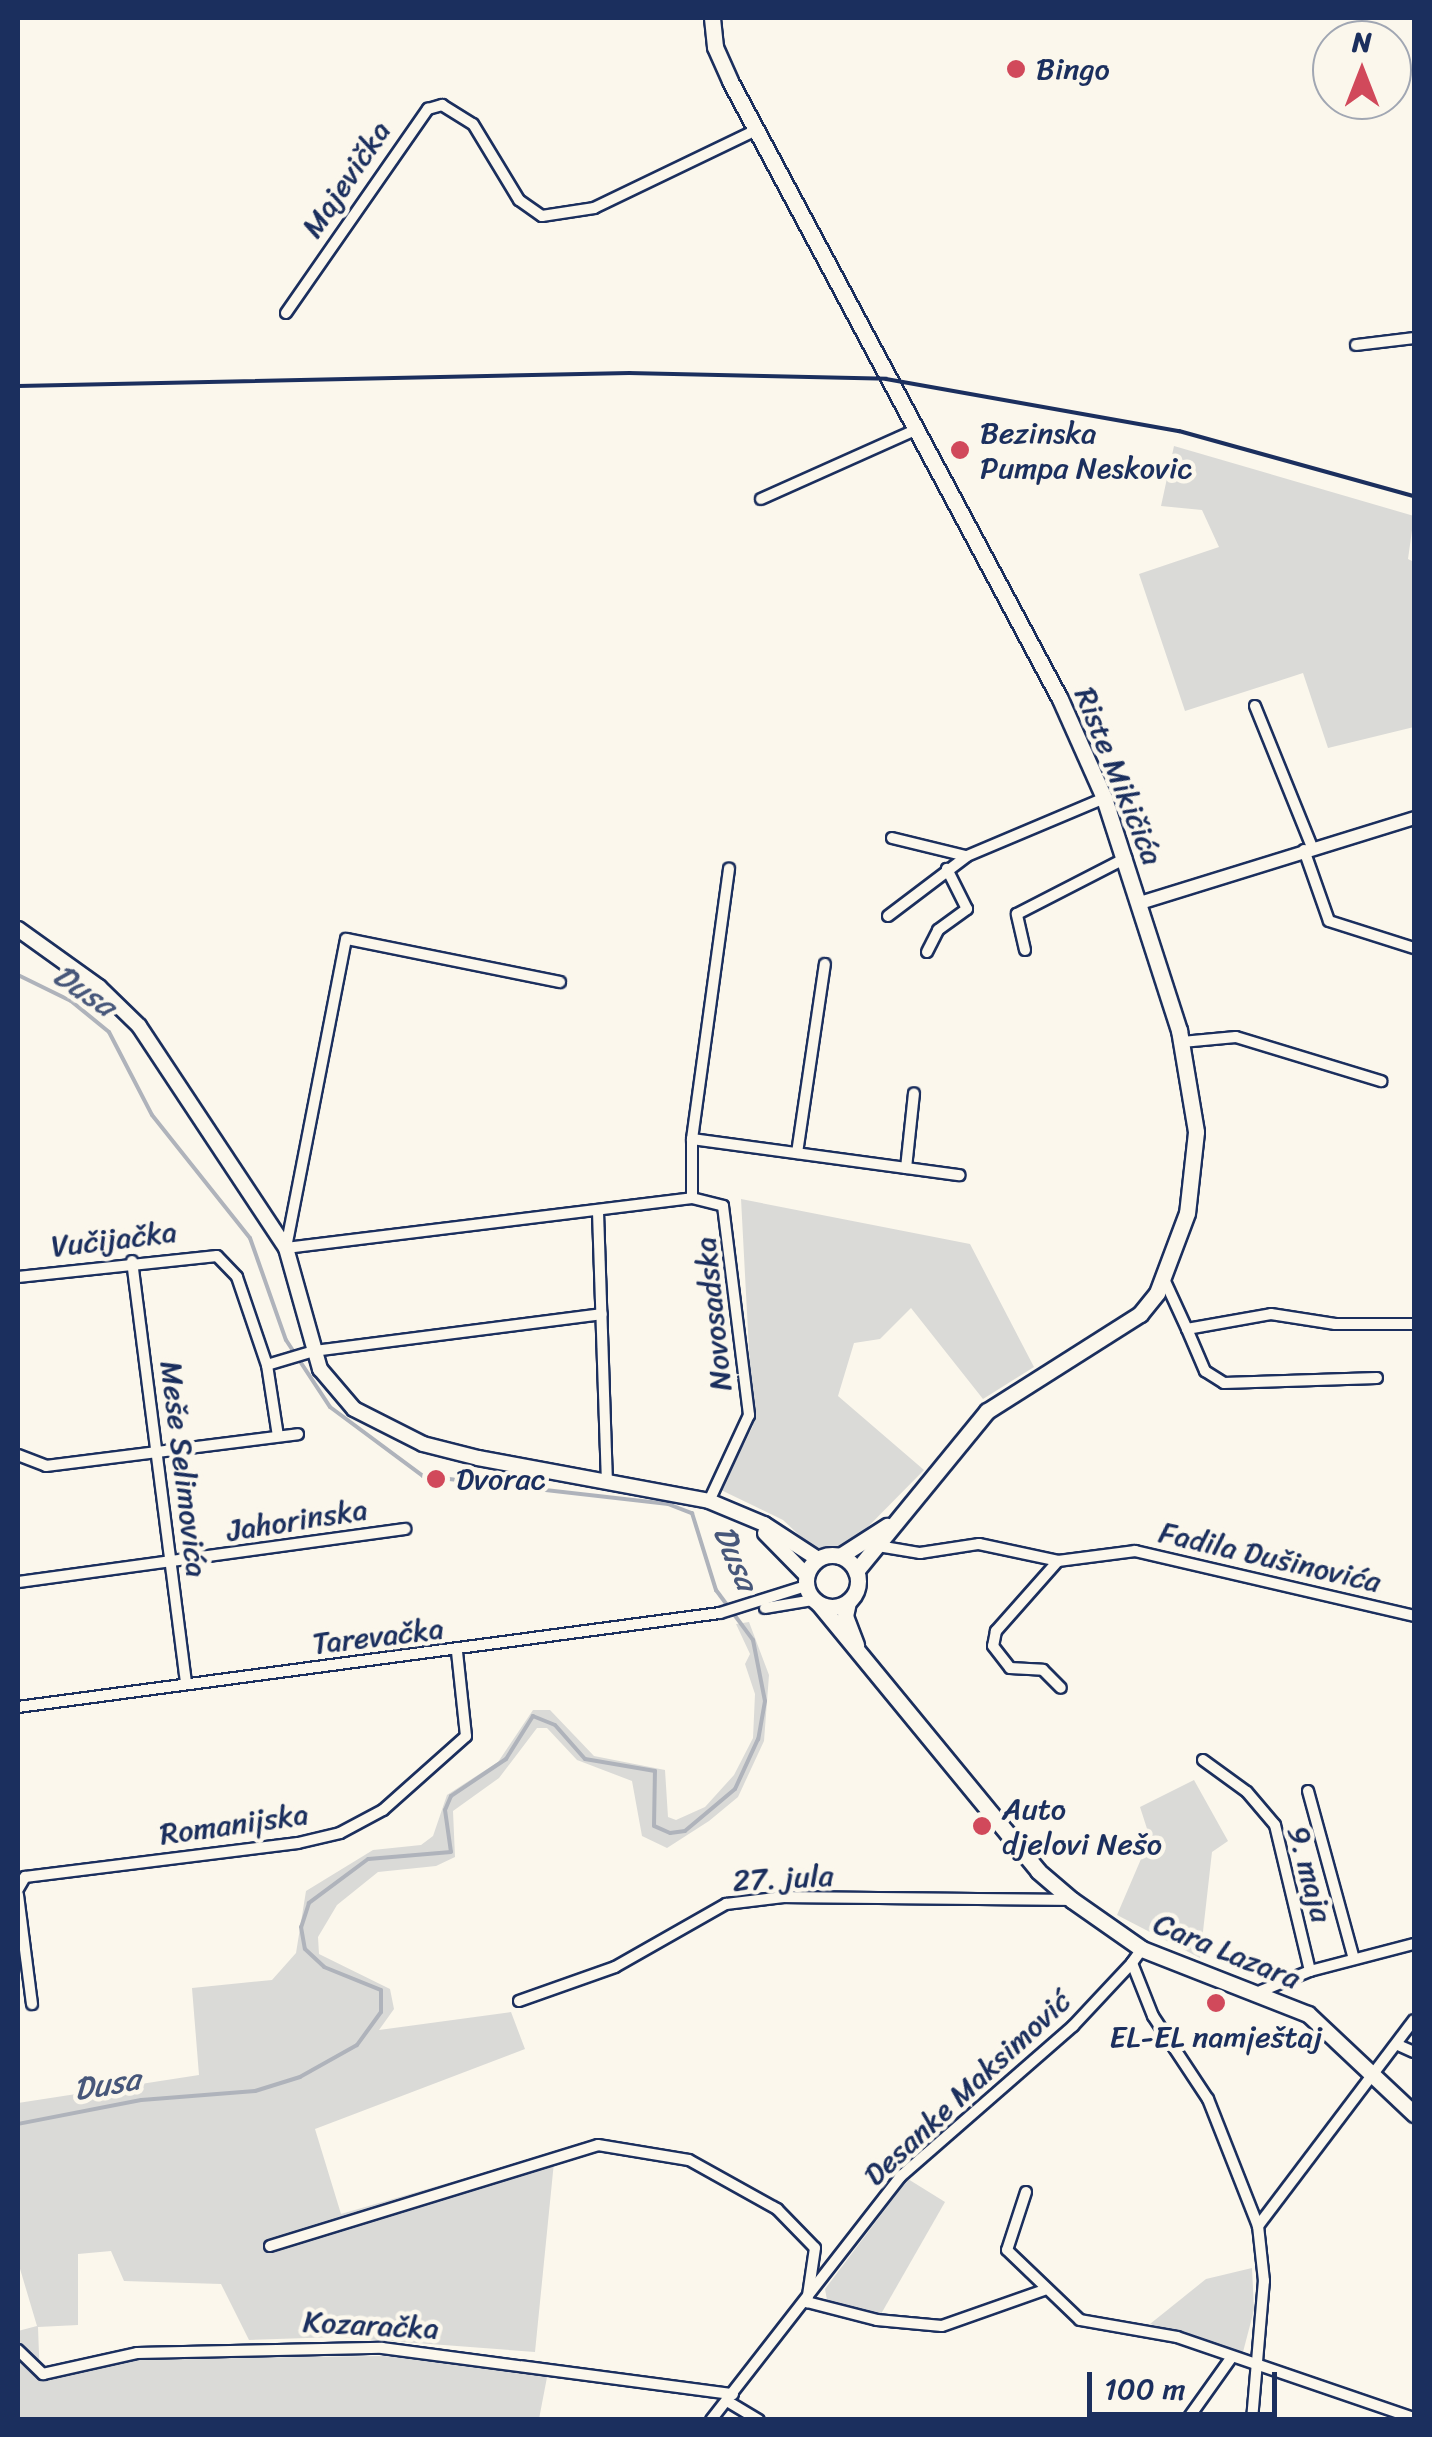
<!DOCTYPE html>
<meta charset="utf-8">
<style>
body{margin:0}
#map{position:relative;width:1432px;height:2437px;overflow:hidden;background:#fbf7ec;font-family:Sriracha,sans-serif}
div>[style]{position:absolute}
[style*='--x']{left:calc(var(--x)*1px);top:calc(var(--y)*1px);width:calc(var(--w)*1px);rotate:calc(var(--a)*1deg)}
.green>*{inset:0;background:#dadad7}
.stream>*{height:4px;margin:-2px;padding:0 2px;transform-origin:2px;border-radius:2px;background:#afb3bb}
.roads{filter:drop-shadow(2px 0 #1b2f5e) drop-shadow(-2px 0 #1b2f5e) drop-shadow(0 2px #1b2f5e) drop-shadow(0 -2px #1b2f5e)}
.minor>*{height:10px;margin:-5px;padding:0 5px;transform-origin:5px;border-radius:5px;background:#fbf7ec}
.tertiary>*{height:12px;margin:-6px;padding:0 6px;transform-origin:6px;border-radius:6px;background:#fbf7ec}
.secondary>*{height:14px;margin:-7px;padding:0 7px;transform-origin:7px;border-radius:7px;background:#fbf7ec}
.primary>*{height:15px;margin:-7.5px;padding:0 7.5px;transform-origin:7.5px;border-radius:7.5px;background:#fbf7ec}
.primary>.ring{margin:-7.5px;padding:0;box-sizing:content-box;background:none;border:15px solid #fbf7ec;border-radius:50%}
.rail>*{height:4px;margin:-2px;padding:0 2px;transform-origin:2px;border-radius:2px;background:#1b2f5e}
.dots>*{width:28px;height:28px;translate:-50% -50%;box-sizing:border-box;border:5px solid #fbf7ec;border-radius:50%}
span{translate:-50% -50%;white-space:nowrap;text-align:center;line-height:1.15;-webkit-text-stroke:9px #fbf7ec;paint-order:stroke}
.poi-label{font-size:30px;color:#1b2f5e}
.left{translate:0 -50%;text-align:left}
.street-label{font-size:30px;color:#1b2f5e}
.water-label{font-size:32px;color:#47577a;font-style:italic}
.frame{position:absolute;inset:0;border:20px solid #1b2f5e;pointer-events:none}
.north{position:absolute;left:1312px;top:20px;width:100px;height:100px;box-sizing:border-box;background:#fbf7ec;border:2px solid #a1a7b3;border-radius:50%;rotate:0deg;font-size:28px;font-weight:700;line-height:40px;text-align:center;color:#1b2f5e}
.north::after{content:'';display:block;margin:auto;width:35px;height:45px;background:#d1495b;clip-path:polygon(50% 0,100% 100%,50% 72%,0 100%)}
.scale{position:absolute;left:1087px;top:2372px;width:190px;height:45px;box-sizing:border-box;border:5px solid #1b2f5e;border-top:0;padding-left:12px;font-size:30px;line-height:35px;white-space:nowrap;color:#1b2f5e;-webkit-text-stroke:8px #fbf7ec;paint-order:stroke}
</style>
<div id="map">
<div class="green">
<div style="clip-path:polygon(1174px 446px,1414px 516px,1408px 559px,1414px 562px,1414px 727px,1328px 748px,1303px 673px,1185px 711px,1139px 574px,1219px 547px,1202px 510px,1161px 506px)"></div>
<div style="clip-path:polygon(741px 1199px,970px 1244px,1034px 1367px,983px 1399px,911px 1308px,880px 1339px,854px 1343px,838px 1396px,924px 1470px,849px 1546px,814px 1549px,783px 1520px,721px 1490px,753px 1426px)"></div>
<div style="clip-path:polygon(749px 1622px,769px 1675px,764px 1741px,738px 1797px,709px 1821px,667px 1848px,642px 1836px,632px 1781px,577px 1760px,547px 1728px,537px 1728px,499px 1778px,453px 1811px,455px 1857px,436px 1866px,378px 1872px,337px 1905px,318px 1937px,319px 1954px,390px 1989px,394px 2009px,379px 2030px,511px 2012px,525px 2049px,315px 2129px,341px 2214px,555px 2152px,535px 2352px,337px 2337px,249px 2340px,221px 2284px,124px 2281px,111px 2251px,78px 2254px,78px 2325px,38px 2327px,40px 2381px,114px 2359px,383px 2356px,548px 2372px,539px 2419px,18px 2419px,18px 2331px,37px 2326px,18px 2262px,18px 2103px,199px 2075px,192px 1988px,272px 1980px,296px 1953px,306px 1891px,373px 1850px,421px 1845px,433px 1836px,447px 1795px,498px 1762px,533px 1710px,550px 1710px,594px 1756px,665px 1770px,668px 1817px,676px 1820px,705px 1807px,734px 1775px,753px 1738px,755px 1694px,745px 1664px,750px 1654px,736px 1624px)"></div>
<div style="clip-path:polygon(1194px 1780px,1228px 1841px,1212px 1852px,1200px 1958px,1117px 1915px,1150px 1838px,1140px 1807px)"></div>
<div style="clip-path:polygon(908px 2179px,945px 2202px,881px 2314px,827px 2300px,825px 2289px)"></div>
<div style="clip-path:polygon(1252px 2268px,1254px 2310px,1243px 2352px,1150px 2324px,1206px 2279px)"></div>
</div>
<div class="stream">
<div style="--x:18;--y:975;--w:59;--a:26.1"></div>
<div style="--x:71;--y:1001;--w:49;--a:39.2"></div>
<div style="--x:109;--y:1032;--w:93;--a:62.6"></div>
<div style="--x:152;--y:1115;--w:157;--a:51.5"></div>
<div style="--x:250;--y:1238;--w:108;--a:70.6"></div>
<div style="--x:286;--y:1340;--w:80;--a:56.7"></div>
<div style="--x:330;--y:1407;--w:116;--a:36.6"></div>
<div style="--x:423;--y:1476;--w:247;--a:6.5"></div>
<div style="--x:668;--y:1504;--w:26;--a:21"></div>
<div style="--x:692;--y:1513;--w:81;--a:72.7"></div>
<div style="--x:716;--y:1590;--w:62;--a:53.5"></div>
<div style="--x:753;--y:1640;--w:62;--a:78.9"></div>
<div style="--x:765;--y:1701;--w:39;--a:100"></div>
<div style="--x:758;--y:1739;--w:55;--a:114.7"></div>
<div style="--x:735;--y:1789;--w:65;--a:140"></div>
<div style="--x:685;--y:1831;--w:15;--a:172"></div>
<div style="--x:670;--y:1833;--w:17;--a:-156"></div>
<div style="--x:654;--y:1826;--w:55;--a:-89"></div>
<div style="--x:655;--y:1771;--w:71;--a:-170.3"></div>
<div style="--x:585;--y:1759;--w:45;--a:-131.4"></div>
<div style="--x:555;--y:1725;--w:24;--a:-158"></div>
<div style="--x:533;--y:1716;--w:51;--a:122.1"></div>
<div style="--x:506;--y:1759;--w:66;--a:146.1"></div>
<div style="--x:451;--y:1796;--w:15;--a:113"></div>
<div style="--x:445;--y:1810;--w:42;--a:81.9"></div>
<div style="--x:451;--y:1852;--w:83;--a:175.2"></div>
<div style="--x:368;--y:1859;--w:74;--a:143.3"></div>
<div style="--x:309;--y:1903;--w:25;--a:108"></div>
<div style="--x:301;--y:1927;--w:22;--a:80"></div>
<div style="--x:305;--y:1949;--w:26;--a:43"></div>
<div style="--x:324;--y:1967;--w:61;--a:22"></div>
<div style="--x:381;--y:1990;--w:22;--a:90"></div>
<div style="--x:381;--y:2012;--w:41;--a:126"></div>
<div style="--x:357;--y:2045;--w:65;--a:150.7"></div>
<div style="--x:300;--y:2077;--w:47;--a:162.7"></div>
<div style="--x:255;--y:2091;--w:114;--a:175.5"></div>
<div style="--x:141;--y:2100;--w:125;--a:169"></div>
</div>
<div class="roads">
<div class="minor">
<div style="--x:286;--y:313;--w:249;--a:-55.2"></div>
<div style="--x:428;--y:109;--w:15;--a:-16"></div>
<div style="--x:442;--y:105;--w:36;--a:32"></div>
<div style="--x:473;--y:124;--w:89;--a:58.8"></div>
<div style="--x:519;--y:200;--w:28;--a:35"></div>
<div style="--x:542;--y:216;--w:53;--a:-8.7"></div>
<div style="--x:594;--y:208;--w:180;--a:-25.7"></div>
<div style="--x:1356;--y:345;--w:58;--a:-6.9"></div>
<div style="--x:761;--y:499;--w:167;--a:-24.1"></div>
<div style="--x:1255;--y:706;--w:152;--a:68"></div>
<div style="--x:892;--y:838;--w:76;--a:13.7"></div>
<div style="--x:1304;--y:850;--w:75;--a:70.6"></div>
<div style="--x:1329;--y:921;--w:89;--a:17.6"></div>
<div style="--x:888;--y:916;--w:99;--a:-37.2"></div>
<div style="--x:967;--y:856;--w:149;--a:-22.9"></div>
<div style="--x:1025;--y:950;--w:37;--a:-103"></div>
<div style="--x:1017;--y:914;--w:123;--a:-27.2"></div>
<div style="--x:927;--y:952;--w:25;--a:-63"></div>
<div style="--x:938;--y:930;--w:36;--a:-36"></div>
<div style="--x:967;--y:909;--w:45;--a:-116.6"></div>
<div style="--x:560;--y:982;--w:218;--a:-168.6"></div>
<div style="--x:346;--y:939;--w:315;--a:101"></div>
<div style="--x:286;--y:1248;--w:409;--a:-7"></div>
<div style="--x:692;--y:1198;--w:32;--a:14"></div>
<div style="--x:723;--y:1206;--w:211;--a:82.9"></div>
<div style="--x:749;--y:1415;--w:95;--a:114.9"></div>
<div style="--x:1182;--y:1042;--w:54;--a:-5.3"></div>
<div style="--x:1236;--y:1037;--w:152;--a:16.9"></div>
<div style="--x:692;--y:1139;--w:270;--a:7.7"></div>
<div style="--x:797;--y:1153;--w:191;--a:-81.6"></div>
<div style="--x:906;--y:1168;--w:75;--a:-83.9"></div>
<div style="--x:692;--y:1198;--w:59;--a:-90"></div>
<div style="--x:692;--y:1139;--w:273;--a:-82.2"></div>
<div style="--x:598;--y:1212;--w:267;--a:88.1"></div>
<div style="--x:132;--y:1261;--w:425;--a:82.7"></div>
<div style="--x:18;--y:1277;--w:200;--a:-6"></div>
<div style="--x:217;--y:1256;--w:29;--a:46"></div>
<div style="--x:237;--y:1277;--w:93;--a:71.2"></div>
<div style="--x:267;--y:1365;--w:72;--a:81.2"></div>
<div style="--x:1164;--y:1279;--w:55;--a:65.3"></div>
<div style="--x:1187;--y:1329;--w:85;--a:-10.1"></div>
<div style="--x:1271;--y:1314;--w:65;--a:8.9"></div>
<div style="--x:1335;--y:1324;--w:79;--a:0"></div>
<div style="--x:1187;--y:1329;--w:46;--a:66.8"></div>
<div style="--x:1205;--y:1371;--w:22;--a:32"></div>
<div style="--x:1224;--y:1383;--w:153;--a:-1.9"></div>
<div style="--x:267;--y:1365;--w:49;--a:-16.6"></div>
<div style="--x:314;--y:1351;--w:290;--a:-7.3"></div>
<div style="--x:18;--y:1455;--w:30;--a:21"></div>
<div style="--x:46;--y:1466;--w:254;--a:-7.2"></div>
<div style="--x:878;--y:1546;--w:43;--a:9.5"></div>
<div style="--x:920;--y:1553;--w:60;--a:-8.7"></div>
<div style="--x:979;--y:1544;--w:81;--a:12.1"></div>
<div style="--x:1058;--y:1561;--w:78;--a:-7.4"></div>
<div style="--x:1135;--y:1551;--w:286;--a:13.1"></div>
<div style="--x:1058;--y:1561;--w:94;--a:131.5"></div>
<div style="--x:996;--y:1631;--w:15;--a:101"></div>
<div style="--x:993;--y:1646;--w:28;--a:52"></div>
<div style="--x:1010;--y:1668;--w:33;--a:3"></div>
<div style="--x:1043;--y:1670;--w:25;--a:45"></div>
<div style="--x:18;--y:1582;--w:391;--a:-7.8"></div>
<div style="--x:765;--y:1608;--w:49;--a:-9.5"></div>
<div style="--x:18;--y:1707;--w:708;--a:-7.63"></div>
<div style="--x:720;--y:1613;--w:90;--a:-17.4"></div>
<div style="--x:1203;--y:1760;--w:54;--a:36"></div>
<div style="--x:1247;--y:1792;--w:43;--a:49.7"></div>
<div style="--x:1275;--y:1825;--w:150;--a:76.5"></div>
<div style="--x:1308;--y:1791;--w:174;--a:74.7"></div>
<div style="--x:18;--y:1889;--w:14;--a:-60"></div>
<div style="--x:25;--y:1877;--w:275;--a:-7.1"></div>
<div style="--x:298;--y:1843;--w:43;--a:-13.4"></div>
<div style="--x:340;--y:1833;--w:49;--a:-28.1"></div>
<div style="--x:383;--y:1810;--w:111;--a:-41.7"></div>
<div style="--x:466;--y:1736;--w:84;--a:-96.1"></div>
<div style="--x:18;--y:1895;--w:110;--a:82.7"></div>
<div style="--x:1142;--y:1949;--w:17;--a:126"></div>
<div style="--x:1132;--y:1963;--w:57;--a:68.4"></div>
<div style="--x:1153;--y:2016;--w:100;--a:56.5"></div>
<div style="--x:1208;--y:2099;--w:136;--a:68.5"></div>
<div style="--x:1261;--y:1991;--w:53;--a:-22.2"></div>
<div style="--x:1310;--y:1971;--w:107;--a:-14.6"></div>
<div style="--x:519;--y:2001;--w:102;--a:-19.5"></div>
<div style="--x:615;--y:1967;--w:128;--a:-29.6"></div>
<div style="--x:726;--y:1904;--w:58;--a:-6.9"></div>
<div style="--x:784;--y:1897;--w:288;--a:0.6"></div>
<div style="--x:1398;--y:2045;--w:17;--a:24"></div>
<div style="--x:1026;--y:2192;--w:61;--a:108.1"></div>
<div style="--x:1007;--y:2250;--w:101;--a:43.8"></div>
<div style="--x:1080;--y:2320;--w:98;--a:9.9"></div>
<div style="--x:1177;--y:2337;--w:250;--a:18.9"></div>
<div style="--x:270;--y:2246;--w:343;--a:-17.1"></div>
<div style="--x:598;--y:2145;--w:92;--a:9.4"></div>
<div style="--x:689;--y:2160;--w:101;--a:29.1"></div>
<div style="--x:777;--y:2209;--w:54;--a:45.7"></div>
<div style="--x:815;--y:2248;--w:55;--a:98.4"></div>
<div style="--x:807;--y:2302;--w:72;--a:14.4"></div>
<div style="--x:877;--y:2320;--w:65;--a:5.3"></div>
<div style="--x:942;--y:2326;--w:108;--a:-19.4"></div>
<div style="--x:18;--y:2350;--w:35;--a:44"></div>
<div style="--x:43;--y:2374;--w:96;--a:-12.6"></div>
<div style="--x:137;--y:2353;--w:245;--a:-1.2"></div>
<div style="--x:382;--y:2348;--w:354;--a:7.5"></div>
<div style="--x:727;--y:2401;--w:37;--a:31"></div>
<div style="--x:711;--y:2420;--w:308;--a:-52.1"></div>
<div style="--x:900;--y:2177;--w:230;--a:-41.1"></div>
<div style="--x:1073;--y:2026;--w:86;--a:-46.9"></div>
<div style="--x:1187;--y:2420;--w:76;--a:-54.6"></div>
<div style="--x:1252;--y:2420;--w:140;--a:-85.1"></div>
<div style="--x:1264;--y:2281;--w:55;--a:-96.2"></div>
<div style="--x:1258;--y:2226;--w:258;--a:-52.9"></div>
</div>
<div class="tertiary">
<div style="--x:1140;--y:903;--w:287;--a:-17.2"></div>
</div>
<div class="secondary">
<div style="--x:18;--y:929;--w:100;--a:35.6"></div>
<div style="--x:99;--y:987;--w:56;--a:44.3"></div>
<div style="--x:139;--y:1026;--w:266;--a:56.5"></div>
<div style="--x:286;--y:1248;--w:126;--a:74.3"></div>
<div style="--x:320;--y:1369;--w:52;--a:49.6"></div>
<div style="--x:354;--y:1409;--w:77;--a:26.9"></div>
<div style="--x:423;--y:1444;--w:57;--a:14.3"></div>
<div style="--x:478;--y:1458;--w:235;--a:10.5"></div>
<div style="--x:709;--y:1501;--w:60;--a:22.7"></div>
<div style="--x:764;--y:1524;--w:64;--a:32.9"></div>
<div style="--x:765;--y:1533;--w:59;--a:45.7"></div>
</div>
<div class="primary">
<div style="--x:712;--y:18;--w:29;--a:84"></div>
<div style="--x:715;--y:47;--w:37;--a:66"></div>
<div style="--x:730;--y:81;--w:701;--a:61.9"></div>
<div style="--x:1060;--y:699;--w:108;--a:66"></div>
<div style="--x:1104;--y:798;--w:244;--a:72.1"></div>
<div style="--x:1179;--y:1030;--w:103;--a:80.5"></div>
<div style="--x:1196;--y:1132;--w:81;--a:96.3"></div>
<div style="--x:1187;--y:1213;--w:85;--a:110.6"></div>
<div style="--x:1157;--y:1293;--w:27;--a:129"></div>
<div style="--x:1140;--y:1314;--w:181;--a:147.6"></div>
<div style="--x:987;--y:1411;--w:207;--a:129.3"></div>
<div class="ring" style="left:806px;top:1555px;width:37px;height:37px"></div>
<div style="--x:840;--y:1556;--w:56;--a:-32.6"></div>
<div style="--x:848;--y:1602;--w:14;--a:102"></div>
<div style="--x:845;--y:1616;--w:31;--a:69"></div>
<div style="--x:819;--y:1604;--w:345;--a:50.6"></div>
<div style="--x:1038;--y:1871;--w:45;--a:40.5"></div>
<div style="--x:1072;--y:1900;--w:85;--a:35"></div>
<div style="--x:1142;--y:1949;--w:178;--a:21.4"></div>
<div style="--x:1308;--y:2014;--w:146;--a:43.3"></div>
</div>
</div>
<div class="rail">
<div style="--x:18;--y:386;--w:612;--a:-1.22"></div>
<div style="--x:630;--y:373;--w:256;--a:1.3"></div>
<div style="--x:886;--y:379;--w:298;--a:10.1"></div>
<div style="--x:1179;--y:431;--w:244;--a:15.5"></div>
</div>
<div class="dots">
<div style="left:1016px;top:69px;background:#d1495b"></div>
<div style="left:960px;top:450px;background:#d1495b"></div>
<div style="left:436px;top:1479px;background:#d1495b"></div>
<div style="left:982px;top:1826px;background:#d1495b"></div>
<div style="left:1216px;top:2003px;background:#d1495b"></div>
</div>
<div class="poi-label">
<span class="left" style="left:1036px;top:69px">Bingo</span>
<span class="left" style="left:980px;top:450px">Bezinska<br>Pumpa Neskovic</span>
<span class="left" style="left:456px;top:1479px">Dvorac</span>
<span class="left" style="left:1002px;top:1826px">Auto<br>djelovi Nešo</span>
<span style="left:1216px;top:2037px">EL-EL namještaj</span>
</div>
<div class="street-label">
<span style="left:346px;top:179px;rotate:-56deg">Majevička</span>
<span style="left:1119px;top:776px;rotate:68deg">Riste Mikičića</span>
<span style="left:114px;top:1239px;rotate:-7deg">Vučijačka</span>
<span style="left:713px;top:1314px;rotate:-96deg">Novosadska</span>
<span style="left:184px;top:1469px;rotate:83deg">Meše Selimovića</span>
<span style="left:297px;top:1520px;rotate:-9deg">Jahorinska</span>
<span style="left:1270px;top:1557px;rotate:13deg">Fadila Dušinovića</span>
<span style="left:378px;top:1636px;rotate:-7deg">Tarevačka</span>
<span style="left:234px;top:1824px;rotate:-8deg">Romanijska</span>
<span style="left:1310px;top:1874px;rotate:75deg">9. maja</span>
<span style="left:783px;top:1878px;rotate:-3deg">27. jula</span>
<span style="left:1227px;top:1951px;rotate:22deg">Cara Lazara</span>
<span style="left:967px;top:2088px;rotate:-43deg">Desanke Maksimović</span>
<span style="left:371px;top:2325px;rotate:3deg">Kozaračka</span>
</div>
<div class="water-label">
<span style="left:84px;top:991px;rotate:34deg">Dusa</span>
<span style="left:735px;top:1558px;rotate:67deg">Dusa</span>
<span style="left:107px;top:2085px;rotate:-10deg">Dusa</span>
</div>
<div class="frame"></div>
<div class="north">N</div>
<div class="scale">100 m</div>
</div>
